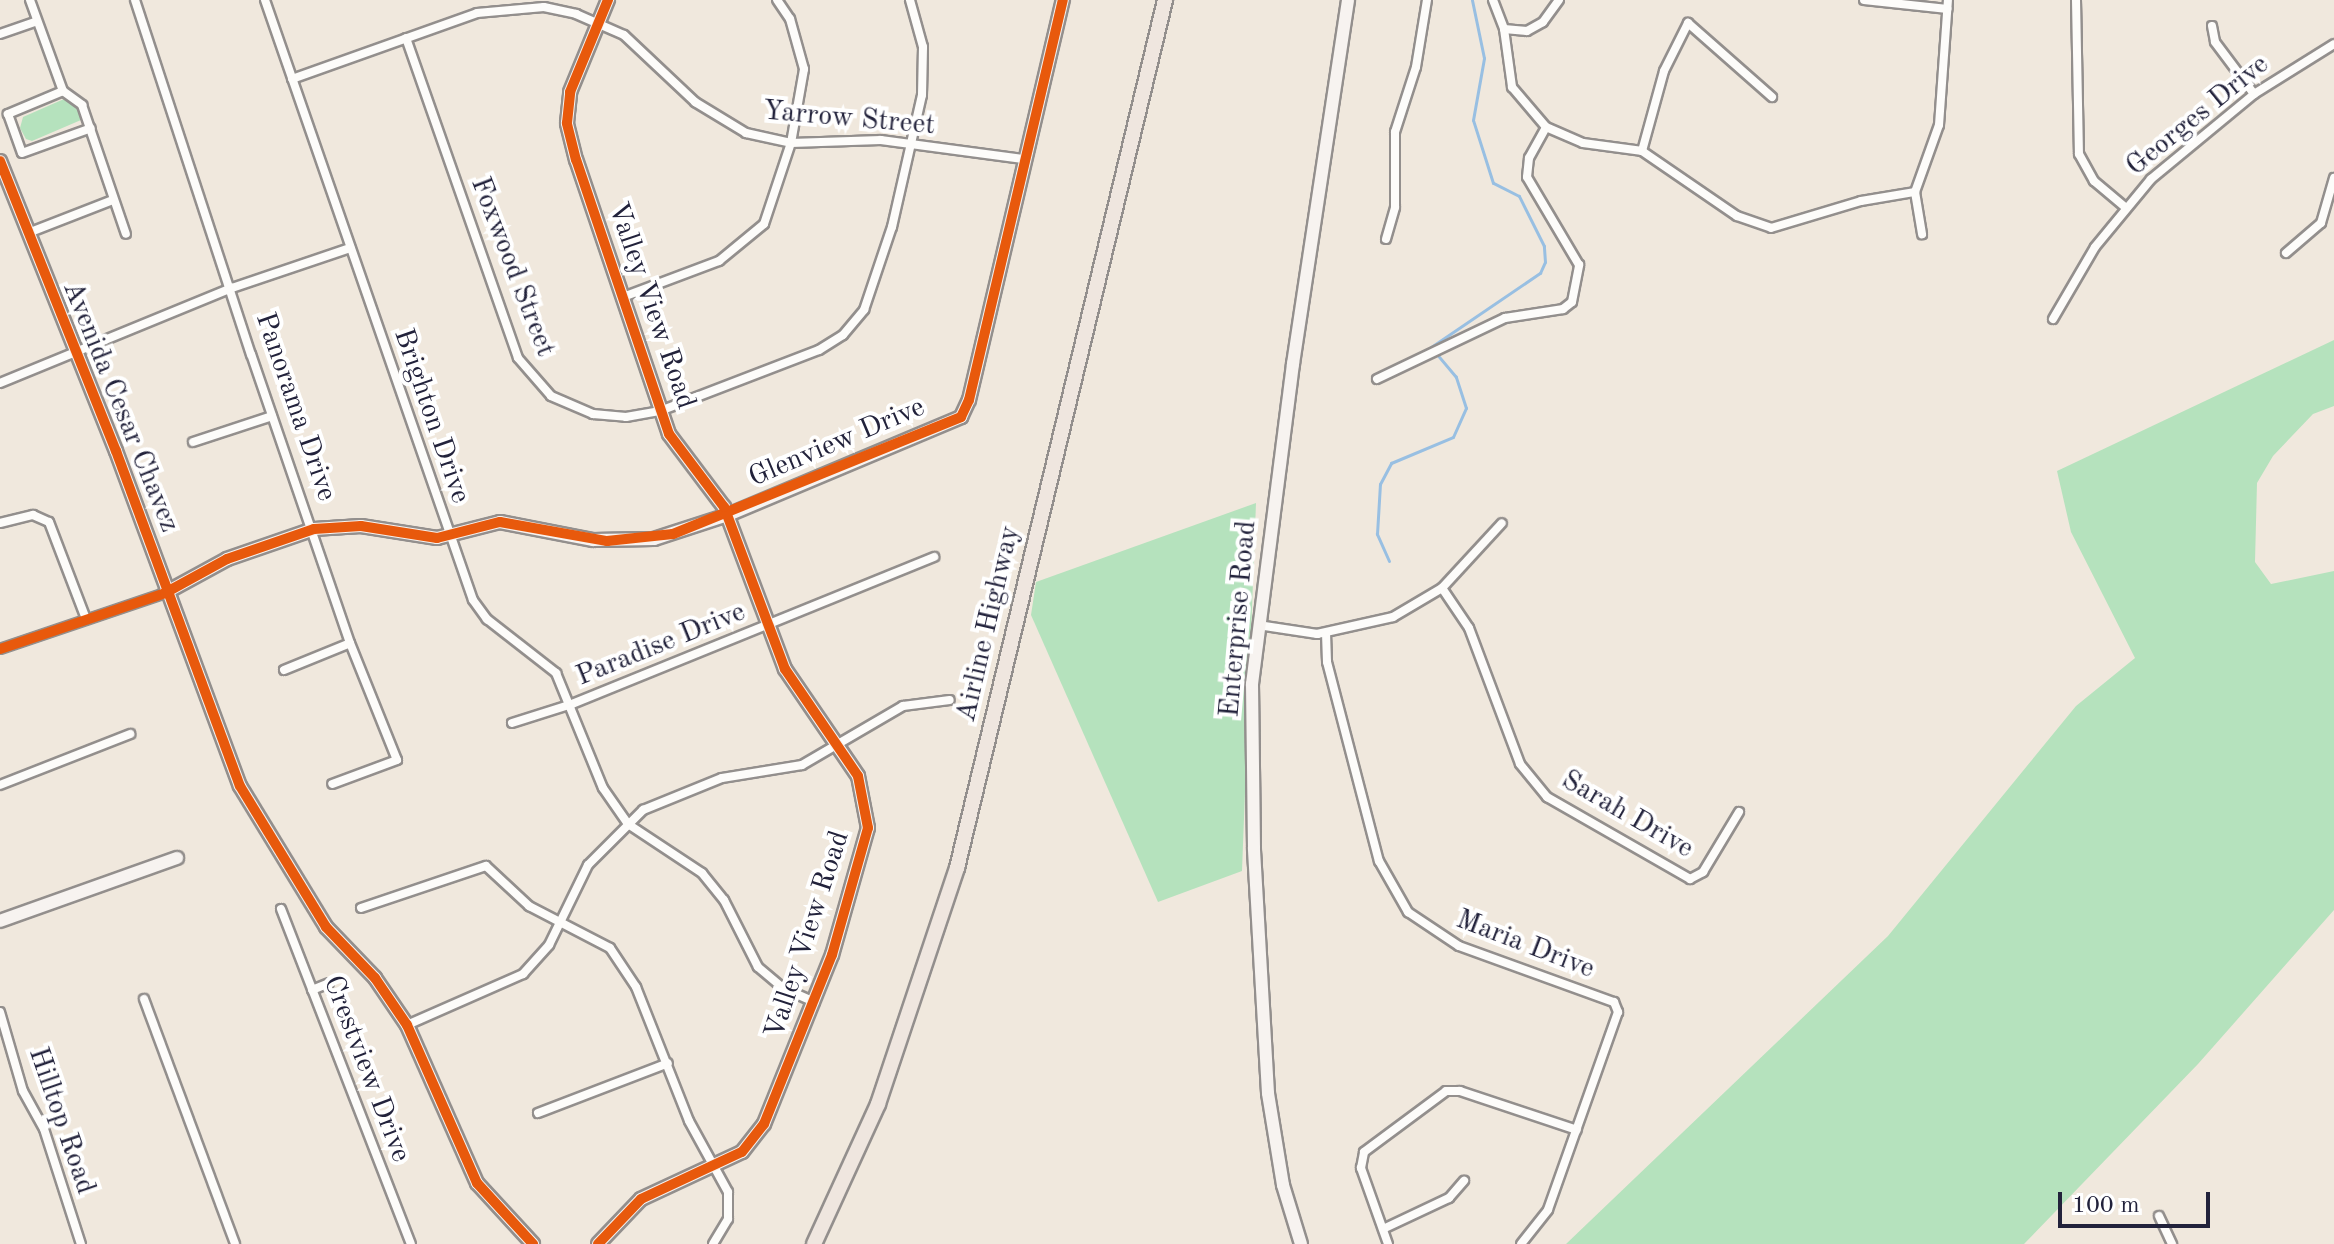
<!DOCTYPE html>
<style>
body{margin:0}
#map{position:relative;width:2334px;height:1244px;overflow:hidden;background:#f0e8dd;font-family:"Old Standard TT",serif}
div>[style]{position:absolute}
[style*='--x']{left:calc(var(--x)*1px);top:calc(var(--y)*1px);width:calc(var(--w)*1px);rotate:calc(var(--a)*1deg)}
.green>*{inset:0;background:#b5e2bd}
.stream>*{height:3px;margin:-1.5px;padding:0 1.5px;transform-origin:1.5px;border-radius:1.5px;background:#98bfe2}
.roads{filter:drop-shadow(2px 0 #938f8d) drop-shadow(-2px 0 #938f8d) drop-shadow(0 2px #938f8d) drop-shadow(0 -2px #938f8d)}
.street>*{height:8px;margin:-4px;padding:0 4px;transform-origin:4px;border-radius:4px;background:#fdfcfa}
.secondary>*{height:12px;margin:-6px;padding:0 6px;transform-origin:6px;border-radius:6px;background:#f7f3f0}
.primary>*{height:14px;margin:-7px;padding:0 7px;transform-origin:7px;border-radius:7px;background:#efe6df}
.cycleway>*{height:10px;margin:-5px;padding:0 5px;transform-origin:5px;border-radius:5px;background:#e8590c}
span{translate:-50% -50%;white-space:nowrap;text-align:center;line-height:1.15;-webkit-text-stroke:8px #fff;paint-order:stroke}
.street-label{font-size:28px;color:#22223b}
.scale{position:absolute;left:2058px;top:1192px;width:152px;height:36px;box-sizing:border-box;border:4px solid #22223b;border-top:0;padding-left:10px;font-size:24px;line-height:28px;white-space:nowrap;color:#22223b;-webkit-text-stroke:6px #fff;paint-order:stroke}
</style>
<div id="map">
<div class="green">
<div style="clip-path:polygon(64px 99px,77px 104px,81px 120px,32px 141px,26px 139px,20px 128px,23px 117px)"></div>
<div style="clip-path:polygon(2334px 340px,2334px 406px,2313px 414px,2273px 456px,2257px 483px,2255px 562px,2271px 584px,2334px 571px,2334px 910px,2198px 1064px,2024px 1244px,1566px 1244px,1888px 936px,2076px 706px,2135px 658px,2071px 532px,2057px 471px)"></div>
<div style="clip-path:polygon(1256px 503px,1242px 871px,1158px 902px,1031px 615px,1036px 582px)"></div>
</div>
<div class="stream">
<div style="--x:1389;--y:561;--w:30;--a:-114"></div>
<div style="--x:1377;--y:534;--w:50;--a:-86.6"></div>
<div style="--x:1380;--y:484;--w:24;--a:-62"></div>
<div style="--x:1391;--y:463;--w:67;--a:-22.8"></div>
<div style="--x:1453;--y:437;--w:32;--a:-66"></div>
<div style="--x:1466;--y:408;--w:33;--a:-108"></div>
<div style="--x:1456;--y:377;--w:39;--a:-130"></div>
<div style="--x:1431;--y:347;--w:132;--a:-34.2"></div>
<div style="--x:1540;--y:273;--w:12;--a:-66"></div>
<div style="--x:1545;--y:262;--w:16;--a:-94"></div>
<div style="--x:1544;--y:246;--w:56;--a:-116.6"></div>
<div style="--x:1519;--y:196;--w:29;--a:-153"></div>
<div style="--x:1493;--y:183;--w:66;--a:-107.6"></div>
<div style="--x:1473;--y:120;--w:63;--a:-79.9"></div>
<div style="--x:1484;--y:58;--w:59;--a:-101.7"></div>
</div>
<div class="roads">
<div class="street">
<div style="--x:30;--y:0;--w:97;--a:70.1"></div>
<div style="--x:63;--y:91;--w:24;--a:36"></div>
<div style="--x:82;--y:105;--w:136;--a:71.2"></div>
<div style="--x:135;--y:0;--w:373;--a:71.9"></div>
<div style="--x:251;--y:354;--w:305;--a:71.1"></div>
<div style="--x:350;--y:643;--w:126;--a:68.1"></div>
<div style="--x:397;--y:760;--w:69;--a:159.7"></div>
<div style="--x:265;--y:0;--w:635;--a:70.88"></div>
<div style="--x:473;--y:600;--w:24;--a:54"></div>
<div style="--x:487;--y:619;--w:88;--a:38"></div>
<div style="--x:556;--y:673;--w:124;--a:67.8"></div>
<div style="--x:603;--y:788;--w:44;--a:55.2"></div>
<div style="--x:628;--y:824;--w:89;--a:33.5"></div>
<div style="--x:702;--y:873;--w:35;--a:51"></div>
<div style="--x:724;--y:900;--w:75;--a:63.1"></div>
<div style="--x:758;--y:967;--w:33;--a:40"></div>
<div style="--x:783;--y:988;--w:35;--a:24"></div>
<div style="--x:1493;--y:0;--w:31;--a:69"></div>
<div style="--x:1504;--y:29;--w:59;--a:82.1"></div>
<div style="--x:1512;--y:87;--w:52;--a:49.6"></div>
<div style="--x:1546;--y:127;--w:40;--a:23.4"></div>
<div style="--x:1583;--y:143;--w:60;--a:7.7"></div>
<div style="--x:1642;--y:151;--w:115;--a:34.4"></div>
<div style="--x:1737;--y:216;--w:36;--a:19"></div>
<div style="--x:1771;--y:228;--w:94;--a:-16.7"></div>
<div style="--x:1861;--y:201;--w:55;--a:-9.5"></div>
<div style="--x:1915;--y:192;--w:71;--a:-70.3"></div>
<div style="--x:1939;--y:125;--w:125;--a:-85.9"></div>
<div style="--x:1864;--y:0;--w:84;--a:6.1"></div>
<div style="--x:2076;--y:0;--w:154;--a:88.9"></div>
<div style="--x:2079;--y:154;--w:31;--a:61"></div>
<div style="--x:2094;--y:181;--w:40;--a:40"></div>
<div style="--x:2212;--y:26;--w:16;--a:79"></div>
<div style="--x:2215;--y:42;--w:65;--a:53.1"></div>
<div style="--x:1504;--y:29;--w:23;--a:5"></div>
<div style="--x:1527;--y:31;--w:18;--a:-29"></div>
<div style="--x:1543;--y:22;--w:27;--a:-54"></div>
<div style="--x:0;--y:34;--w:39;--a:-19"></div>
<div style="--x:406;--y:38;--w:339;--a:70.7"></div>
<div style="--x:518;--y:358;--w:50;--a:49"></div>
<div style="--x:551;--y:396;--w:46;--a:23.2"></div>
<div style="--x:593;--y:414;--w:33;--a:5"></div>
<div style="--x:626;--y:417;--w:35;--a:-10"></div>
<div style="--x:660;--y:411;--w:170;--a:-21"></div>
<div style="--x:819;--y:350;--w:28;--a:-32"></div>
<div style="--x:843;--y:335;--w:33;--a:-50"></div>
<div style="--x:864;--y:310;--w:88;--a:-71.4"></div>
<div style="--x:892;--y:227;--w:135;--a:-77.2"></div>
<div style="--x:922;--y:95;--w:48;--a:-88.8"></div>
<div style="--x:923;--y:47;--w:49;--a:-105.5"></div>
<div style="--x:292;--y:79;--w:196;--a:-19.6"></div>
<div style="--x:477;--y:13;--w:67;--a:-5.1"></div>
<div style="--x:544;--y:7;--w:33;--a:12"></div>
<div style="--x:576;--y:14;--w:52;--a:23.6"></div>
<div style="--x:624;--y:35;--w:98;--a:43.3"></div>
<div style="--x:695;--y:102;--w:60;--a:31.3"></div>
<div style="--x:746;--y:133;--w:46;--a:12.5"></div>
<div style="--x:791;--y:143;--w:90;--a:-1.9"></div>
<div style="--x:881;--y:140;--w:143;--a:7.6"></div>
<div style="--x:63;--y:91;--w:60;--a:157.3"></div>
<div style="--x:8;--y:114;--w:41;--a:70.3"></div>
<div style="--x:22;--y:153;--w:73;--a:-19.9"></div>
<div style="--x:1642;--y:151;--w:83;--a:-74.6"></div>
<div style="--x:1664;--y:71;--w:54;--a:-63.4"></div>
<div style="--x:1688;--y:23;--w:112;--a:41.4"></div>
<div style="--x:1915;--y:192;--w:43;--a:80.5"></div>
<div style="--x:28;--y:233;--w:91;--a:-21.2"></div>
<div style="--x:1386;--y:239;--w:33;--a:-74"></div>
<div style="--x:1395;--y:207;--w:75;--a:-90"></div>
<div style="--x:1395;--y:132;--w:68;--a:-72.1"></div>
<div style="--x:1416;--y:67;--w:68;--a:-80.7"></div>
<div style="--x:2286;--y:253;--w:46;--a:-40.6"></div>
<div style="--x:2321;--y:223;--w:47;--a:-73.9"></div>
<div style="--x:623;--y:297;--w:103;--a:-20.6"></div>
<div style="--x:719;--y:261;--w:58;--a:-39.4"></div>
<div style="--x:764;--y:224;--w:85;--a:-71.6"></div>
<div style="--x:791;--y:143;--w:75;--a:-80"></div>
<div style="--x:804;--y:69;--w:52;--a:-105.6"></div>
<div style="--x:790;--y:19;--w:23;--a:-124"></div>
<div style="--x:2053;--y:319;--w:83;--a:-59.7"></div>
<div style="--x:2095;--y:247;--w:88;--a:-50.5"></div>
<div style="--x:2151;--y:179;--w:134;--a:-39.5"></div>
<div style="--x:2254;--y:94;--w:94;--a:-32"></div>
<div style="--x:1377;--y:379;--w:142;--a:-25.5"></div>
<div style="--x:1505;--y:318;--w:59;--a:-8.8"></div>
<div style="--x:1563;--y:309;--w:11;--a:-38"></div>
<div style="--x:1572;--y:302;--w:38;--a:-79"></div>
<div style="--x:1579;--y:265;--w:102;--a:-120.6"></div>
<div style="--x:1527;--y:177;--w:19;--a:-84"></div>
<div style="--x:1529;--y:158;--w:35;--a:-61"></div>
<div style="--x:0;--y:383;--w:251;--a:-22.3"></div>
<div style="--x:232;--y:288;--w:125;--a:-18.7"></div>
<div style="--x:193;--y:442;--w:83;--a:-18.2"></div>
<div style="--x:0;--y:523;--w:34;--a:-14"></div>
<div style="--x:33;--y:515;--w:17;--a:24"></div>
<div style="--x:49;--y:522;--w:104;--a:69.1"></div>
<div style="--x:1442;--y:588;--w:48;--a:56"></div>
<div style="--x:1469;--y:628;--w:145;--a:69.4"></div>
<div style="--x:1520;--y:764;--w:43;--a:50.7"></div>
<div style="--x:1547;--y:797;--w:165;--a:29.8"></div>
<div style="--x:1690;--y:879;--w:15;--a:-28"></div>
<div style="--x:1703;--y:872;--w:70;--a:-59"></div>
<div style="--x:1258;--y:625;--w:60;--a:8.7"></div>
<div style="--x:1317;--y:634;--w:78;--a:-12.6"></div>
<div style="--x:1393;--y:617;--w:57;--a:-30.6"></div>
<div style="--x:1442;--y:588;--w:88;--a:-47.3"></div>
<div style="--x:1326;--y:633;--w:29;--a:88"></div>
<div style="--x:1327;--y:662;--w:206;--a:75.4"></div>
<div style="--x:1379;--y:861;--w:59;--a:60.4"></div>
<div style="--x:1408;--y:912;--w:61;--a:33.7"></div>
<div style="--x:1459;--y:946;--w:165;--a:19.9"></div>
<div style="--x:1614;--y:1002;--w:11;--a:68"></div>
<div style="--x:1618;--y:1012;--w:210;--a:109.5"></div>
<div style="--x:1548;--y:1210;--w:43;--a:128.5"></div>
<div style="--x:0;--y:649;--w:174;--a:-18.7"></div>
<div style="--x:284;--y:670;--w:71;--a:-22.2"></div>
<div style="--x:512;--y:723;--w:63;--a:-17.6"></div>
<div style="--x:572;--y:704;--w:391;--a:-22.1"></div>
<div style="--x:0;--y:785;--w:140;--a:-21.4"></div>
<div style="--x:361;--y:908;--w:132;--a:-18.6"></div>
<div style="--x:486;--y:866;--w:59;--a:42.9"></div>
<div style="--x:529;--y:906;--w:91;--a:27.4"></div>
<div style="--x:610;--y:948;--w:47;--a:56.3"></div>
<div style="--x:636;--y:987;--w:144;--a:68.4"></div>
<div style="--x:689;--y:1121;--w:81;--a:61.2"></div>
<div style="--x:728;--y:1192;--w:27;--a:90"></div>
<div style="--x:728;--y:1219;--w:29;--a:121"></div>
<div style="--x:281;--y:909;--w:359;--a:68.8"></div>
<div style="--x:312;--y:990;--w:18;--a:-22"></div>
<div style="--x:144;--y:999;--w:261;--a:69.6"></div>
<div style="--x:0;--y:1012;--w:82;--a:73.8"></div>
<div style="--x:23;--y:1091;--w:43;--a:61.1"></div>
<div style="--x:44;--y:1129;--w:121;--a:72.2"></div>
<div style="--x:407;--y:1025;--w:127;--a:-23.7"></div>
<div style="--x:523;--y:974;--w:39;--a:-48"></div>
<div style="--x:549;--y:945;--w:89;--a:-64"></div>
<div style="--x:588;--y:865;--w:78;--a:-45"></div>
<div style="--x:643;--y:810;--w:85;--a:-22.1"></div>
<div style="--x:722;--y:778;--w:81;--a:-9.2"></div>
<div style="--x:802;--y:765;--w:117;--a:-30.3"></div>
<div style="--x:903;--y:706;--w:47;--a:-7.3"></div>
<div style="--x:538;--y:1113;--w:139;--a:-21"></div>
<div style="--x:2159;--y:1216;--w:31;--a:65"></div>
<div style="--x:1383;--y:1229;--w:73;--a:-25.2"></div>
<div style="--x:1449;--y:1198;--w:23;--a:-49"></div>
<div style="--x:1388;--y:1244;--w:81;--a:-109.6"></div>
<div style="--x:1361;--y:1168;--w:16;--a:-79"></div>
<div style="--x:1364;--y:1152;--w:102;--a:-36.6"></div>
<div style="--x:1446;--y:1091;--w:14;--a:0"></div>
<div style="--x:1460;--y:1091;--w:123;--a:18.4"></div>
</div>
<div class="secondary">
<div style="--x:0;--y:161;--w:312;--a:68.2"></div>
<div style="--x:116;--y:451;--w:357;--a:69.7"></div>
<div style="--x:240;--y:786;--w:165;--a:58.6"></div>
<div style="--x:326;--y:927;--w:71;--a:46.1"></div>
<div style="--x:375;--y:978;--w:57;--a:55.8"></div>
<div style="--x:407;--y:1025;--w:173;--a:66.1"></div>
<div style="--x:477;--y:1183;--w:83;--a:47.4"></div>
<div style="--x:165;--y:593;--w:71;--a:-28.7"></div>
<div style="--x:227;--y:559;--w:92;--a:-19"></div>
<div style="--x:314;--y:529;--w:47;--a:-3.7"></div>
<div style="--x:361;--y:526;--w:77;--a:9"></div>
<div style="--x:437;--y:538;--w:65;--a:-14.3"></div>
<div style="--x:500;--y:522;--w:95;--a:11"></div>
<div style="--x:593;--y:540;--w:61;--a:-0.9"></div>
<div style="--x:654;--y:539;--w:78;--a:-18"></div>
<div style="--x:728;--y:515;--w:253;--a:-22.8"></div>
<div style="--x:961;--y:417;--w:19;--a:-65"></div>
<div style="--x:969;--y:400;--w:411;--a:-76.8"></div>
<div style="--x:0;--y:921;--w:188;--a:-19.6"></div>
<div style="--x:598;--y:1244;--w:62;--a:-46.3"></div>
<div style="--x:641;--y:1199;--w:111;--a:-25"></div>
<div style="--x:742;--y:1152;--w:36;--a:-52"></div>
<div style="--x:764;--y:1124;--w:182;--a:-68.1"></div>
<div style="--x:832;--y:955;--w:132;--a:-74.2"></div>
<div style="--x:868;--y:828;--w:53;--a:-100.9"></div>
<div style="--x:858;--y:776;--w:130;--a:-124.3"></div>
<div style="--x:785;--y:669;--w:173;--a:-110.6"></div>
<div style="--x:724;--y:507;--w:91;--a:-127"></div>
<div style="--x:669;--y:434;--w:289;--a:-108.7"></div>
<div style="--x:576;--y:160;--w:38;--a:-104"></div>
<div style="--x:567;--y:123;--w:31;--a:-84"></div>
<div style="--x:570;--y:92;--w:100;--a:-67.6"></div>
<div style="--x:1301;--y:1244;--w:62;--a:-107"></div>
<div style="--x:1283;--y:1185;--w:93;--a:-99.3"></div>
<div style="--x:1268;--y:1093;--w:245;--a:-93.3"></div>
<div style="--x:1254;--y:848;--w:164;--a:-90.7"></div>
<div style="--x:1252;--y:684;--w:323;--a:-82.7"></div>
<div style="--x:1293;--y:364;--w:368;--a:-81.4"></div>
</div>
<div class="primary">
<div style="--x:814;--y:1244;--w:154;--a:-65.4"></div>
<div style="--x:878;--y:1104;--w:249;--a:-71.5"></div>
<div style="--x:957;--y:868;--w:893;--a:-76.52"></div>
</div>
</div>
<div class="cycleway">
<div style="--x:0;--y:161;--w:312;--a:68.2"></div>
<div style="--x:116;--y:451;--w:357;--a:69.7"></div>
<div style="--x:240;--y:786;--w:165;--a:58.6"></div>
<div style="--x:326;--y:927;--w:71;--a:46.1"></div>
<div style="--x:375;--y:978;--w:57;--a:55.8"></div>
<div style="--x:407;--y:1025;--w:173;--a:66.1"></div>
<div style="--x:477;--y:1183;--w:83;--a:47.4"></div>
<div style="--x:0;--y:649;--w:174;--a:-18.7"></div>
<div style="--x:165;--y:593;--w:71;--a:-28.7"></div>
<div style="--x:227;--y:559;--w:92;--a:-19"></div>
<div style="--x:314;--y:529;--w:47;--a:-3.7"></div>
<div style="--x:361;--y:526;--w:77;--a:9"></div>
<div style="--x:437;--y:538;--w:65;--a:-14.3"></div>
<div style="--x:500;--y:522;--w:109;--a:10.1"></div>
<div style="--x:607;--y:541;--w:66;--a:-6.1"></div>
<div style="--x:673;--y:534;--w:311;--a:-22.1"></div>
<div style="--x:961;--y:417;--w:19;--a:-65"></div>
<div style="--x:969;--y:400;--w:411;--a:-76.8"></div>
<div style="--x:598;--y:1244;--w:62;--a:-46.3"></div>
<div style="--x:641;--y:1199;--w:111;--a:-25"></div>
<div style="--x:742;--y:1152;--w:36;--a:-52"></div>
<div style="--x:764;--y:1124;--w:182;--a:-68.1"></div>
<div style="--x:832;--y:955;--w:132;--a:-74.2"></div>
<div style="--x:868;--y:828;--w:53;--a:-100.9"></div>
<div style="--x:858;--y:776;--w:130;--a:-124.3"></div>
<div style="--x:785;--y:669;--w:173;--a:-110.6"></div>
<div style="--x:724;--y:507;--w:91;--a:-127"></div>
<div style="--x:669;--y:434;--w:289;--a:-108.7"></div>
<div style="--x:576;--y:160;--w:38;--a:-104"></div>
<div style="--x:567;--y:123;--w:31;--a:-84"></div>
<div style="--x:570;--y:92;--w:100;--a:-67.6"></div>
</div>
<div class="street-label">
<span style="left:2198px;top:116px;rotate:-39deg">Georges Drive</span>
<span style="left:849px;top:119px;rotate:5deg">Yarrow Street</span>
<span style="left:512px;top:267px;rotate:69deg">Foxwood Street</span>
<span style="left:651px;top:306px;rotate:71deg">Valley View Road</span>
<span style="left:120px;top:407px;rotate:68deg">Avenida Cesar Chavez</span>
<span style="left:295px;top:407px;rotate:71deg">Panorama Drive</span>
<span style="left:431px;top:416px;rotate:71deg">Brighton Drive</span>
<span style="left:837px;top:443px;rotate:-23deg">Glenview Drive</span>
<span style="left:1239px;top:619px;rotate:-85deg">Enterprise Road</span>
<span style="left:989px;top:624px;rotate:-77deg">Airline Highway</span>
<span style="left:661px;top:645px;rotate:-22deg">Paradise Drive</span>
<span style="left:1627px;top:815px;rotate:30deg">Sarah Drive</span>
<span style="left:808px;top:935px;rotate:-72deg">Valley View Road</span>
<span style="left:1525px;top:945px;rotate:21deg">Maria Drive</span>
<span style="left:366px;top:1069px;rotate:69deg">Crestview Drive</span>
<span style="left:61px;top:1121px;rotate:71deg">Hilltop Road</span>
</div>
<div class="scale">100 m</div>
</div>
